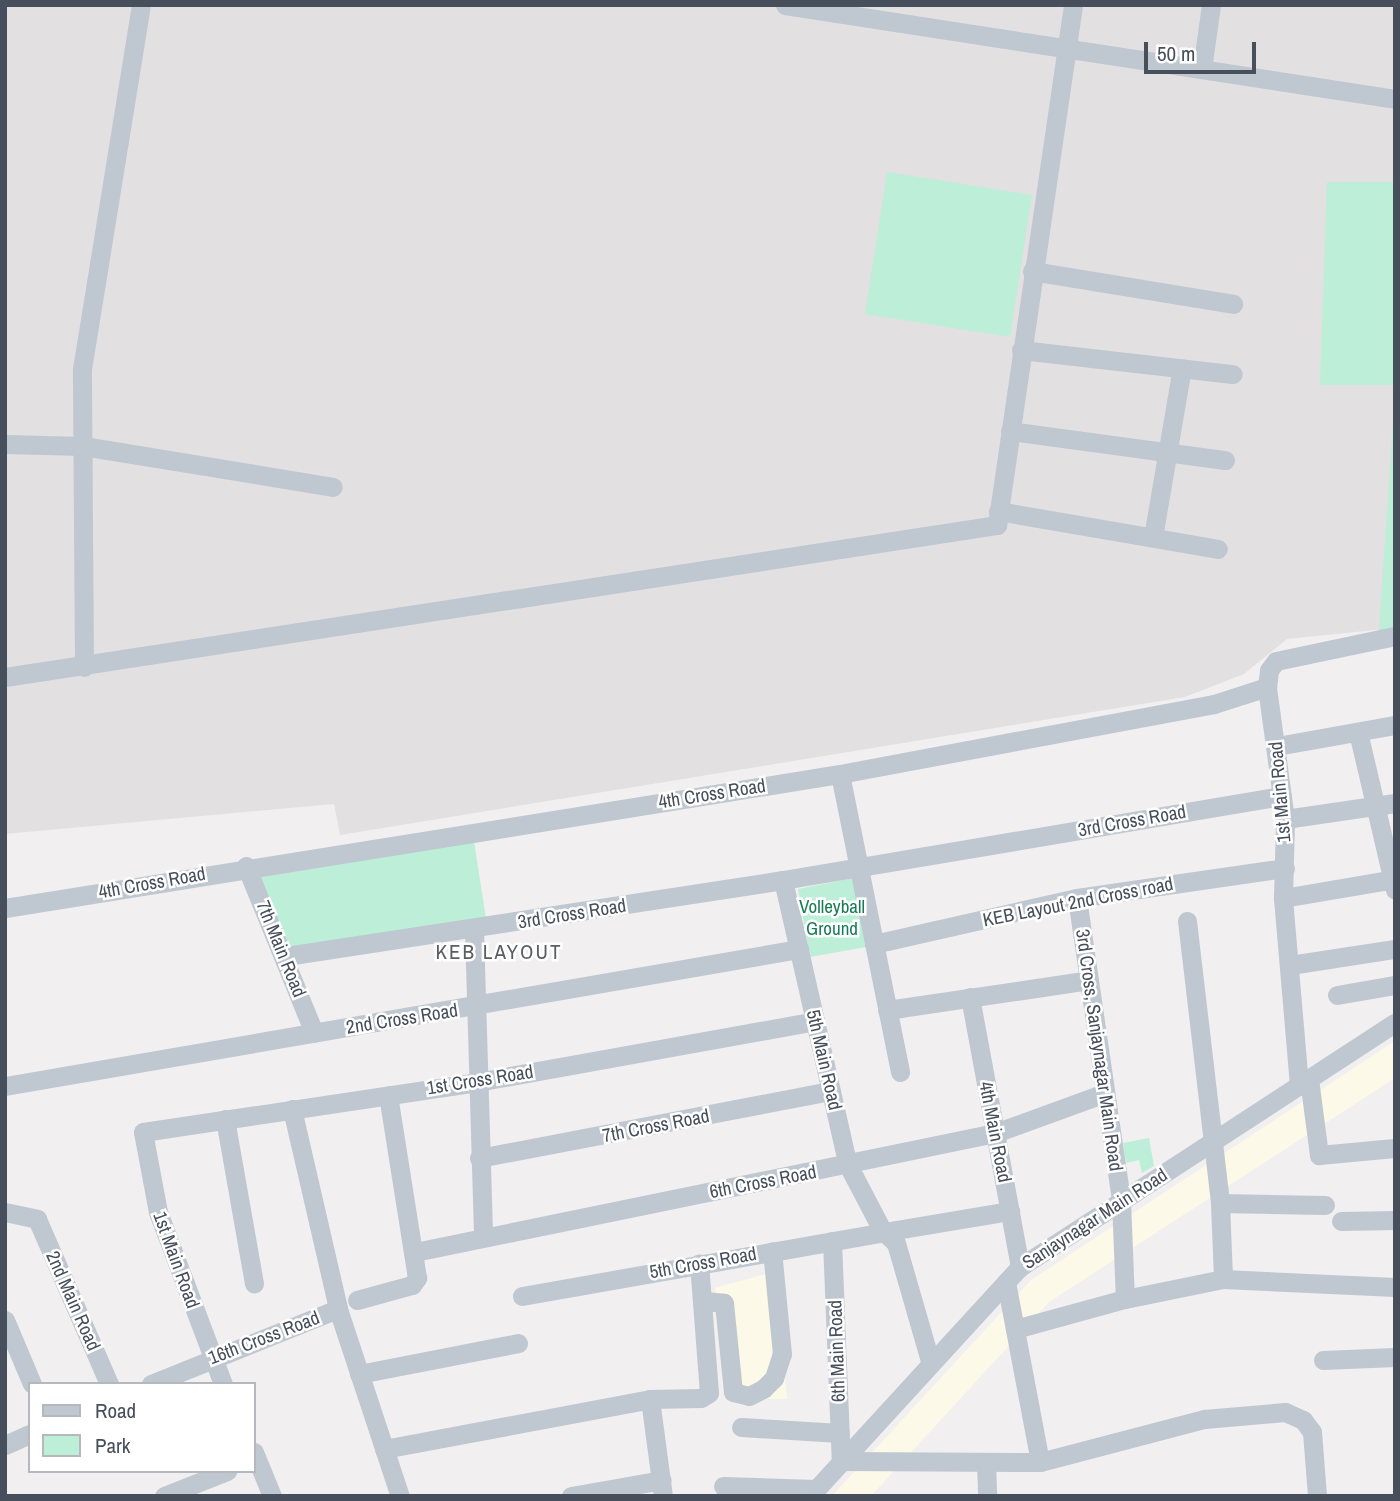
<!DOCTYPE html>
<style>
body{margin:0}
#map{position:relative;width:1400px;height:1501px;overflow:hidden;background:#f1efef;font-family:"Archivo Narrow",sans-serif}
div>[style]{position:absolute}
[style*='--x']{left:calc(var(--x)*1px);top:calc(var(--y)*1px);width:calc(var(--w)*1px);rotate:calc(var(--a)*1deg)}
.commercial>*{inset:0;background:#fcf9e8}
.education>*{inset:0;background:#e2e0e1}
.green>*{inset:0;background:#bdeed7}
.minor>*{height:19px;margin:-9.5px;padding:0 9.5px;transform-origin:9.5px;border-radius:9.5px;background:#bfc7d0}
span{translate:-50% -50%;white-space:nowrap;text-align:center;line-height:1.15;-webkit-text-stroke:5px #fff;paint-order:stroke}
.street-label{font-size:19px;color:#474f5c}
.park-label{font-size:19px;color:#187c58}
.neighbourhood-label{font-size:21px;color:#5b5e63;letter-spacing:2px}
.frame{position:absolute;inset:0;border:7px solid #474f5c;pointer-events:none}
.legend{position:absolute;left:28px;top:1382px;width:228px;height:91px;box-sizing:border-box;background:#fff;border:2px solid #b5b9be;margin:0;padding:9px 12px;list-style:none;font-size:21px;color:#474f5c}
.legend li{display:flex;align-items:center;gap:14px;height:35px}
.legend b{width:35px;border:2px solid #b5b9be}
.scale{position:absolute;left:1144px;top:42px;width:112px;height:32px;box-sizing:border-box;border:4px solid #474f5c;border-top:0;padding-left:9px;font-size:21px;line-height:24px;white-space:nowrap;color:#474f5c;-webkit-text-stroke:5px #fff;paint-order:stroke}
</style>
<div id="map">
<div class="commercial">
<div style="clip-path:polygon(1395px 1041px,1395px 1078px,1049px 1302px,871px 1496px,832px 1496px,1031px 1280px)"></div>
<div style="clip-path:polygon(776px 1271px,787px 1399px,727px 1399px,715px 1288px)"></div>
</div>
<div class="education">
<div style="clip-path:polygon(5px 5px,1395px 5px,1395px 628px,1287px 639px,1244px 674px,1185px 697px,340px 835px,334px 804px,5px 834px)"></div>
</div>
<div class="green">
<div style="clip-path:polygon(887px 172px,1032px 195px,1010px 337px,865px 314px)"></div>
<div style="clip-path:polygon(1327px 182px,1395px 182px,1395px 385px,1320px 385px)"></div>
<div style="clip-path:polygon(1395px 393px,1395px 628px,1379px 631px)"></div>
<div style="clip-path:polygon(474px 841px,486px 919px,289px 951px,256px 877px)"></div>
<div style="clip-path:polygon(853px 878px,866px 947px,810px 957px,798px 889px)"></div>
<div style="clip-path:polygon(1149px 1138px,1154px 1166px,1142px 1173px,1139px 1160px,1126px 1163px,1123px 1143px)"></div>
</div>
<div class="minor">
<div style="--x:785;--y:5;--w:617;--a:8.76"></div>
<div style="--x:1202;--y:69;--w:65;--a:-82"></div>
<div style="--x:1032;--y:271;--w:204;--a:9.3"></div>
<div style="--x:1021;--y:350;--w:213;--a:6.5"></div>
<div style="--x:1010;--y:431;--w:217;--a:7.7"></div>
<div style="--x:5;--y:444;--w:78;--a:1.5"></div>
<div style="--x:83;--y:446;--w:253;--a:9.3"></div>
<div style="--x:998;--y:511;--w:223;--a:9.8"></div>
<div style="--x:1153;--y:537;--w:171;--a:-80.3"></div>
<div style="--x:84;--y:667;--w:298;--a:-90.4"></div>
<div style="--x:82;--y:369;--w:369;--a:-80.8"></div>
<div style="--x:5;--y:677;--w:1004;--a:-8.71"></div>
<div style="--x:997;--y:525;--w:526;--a:-81.68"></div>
<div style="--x:1358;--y:732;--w:162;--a:76.8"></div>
<div style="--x:1277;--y:746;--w:120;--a:-10.1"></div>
<div style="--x:840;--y:774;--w:304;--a:78.6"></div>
<div style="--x:1285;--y:819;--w:111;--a:-8.3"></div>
<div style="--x:246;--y:866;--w:180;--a:67.8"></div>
<div style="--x:783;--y:880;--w:292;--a:77.2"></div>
<div style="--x:848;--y:1165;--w:71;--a:62.4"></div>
<div style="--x:881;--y:1228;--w:5;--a:53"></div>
<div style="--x:884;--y:1232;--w:128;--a:-9.5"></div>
<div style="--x:1077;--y:898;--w:306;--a:81.7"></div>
<div style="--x:1121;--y:1201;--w:98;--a:87.7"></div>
<div style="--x:1283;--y:898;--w:114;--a:-9.6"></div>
<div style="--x:5;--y:908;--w:846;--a:-9.12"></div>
<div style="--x:840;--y:774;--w:380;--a:-10.6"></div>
<div style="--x:1214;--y:704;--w:56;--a:-17.8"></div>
<div style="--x:1187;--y:921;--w:284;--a:83.3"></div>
<div style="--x:1220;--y:1203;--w:76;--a:87.7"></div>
<div style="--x:474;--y:930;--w:308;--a:88.3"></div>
<div style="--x:874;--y:944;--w:208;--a:-12.8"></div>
<div style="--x:1077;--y:898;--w:210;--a:-8.2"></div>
<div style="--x:286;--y:956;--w:503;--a:-8.69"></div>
<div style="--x:783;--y:880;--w:506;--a:-9.56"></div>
<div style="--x:1290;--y:965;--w:106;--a:-8.7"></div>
<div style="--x:1337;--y:995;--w:59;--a:-9.8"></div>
<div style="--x:970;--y:997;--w:275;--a:79.5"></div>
<div style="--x:887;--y:1010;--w:204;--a:-8.4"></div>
<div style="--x:1309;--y:1079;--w:77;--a:82.5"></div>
<div style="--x:1319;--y:1155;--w:76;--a:-5.3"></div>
<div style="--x:1299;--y:1085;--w:188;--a:-94.9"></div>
<div style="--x:1283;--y:898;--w:79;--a:-88.5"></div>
<div style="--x:1285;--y:819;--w:133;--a:-97.8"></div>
<div style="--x:1267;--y:687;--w:17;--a:-83"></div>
<div style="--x:1269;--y:670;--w:11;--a:-52"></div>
<div style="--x:1276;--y:661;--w:122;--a:-11.9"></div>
<div style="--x:5;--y:1086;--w:806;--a:-9.79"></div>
<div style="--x:292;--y:1109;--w:205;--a:77"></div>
<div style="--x:338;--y:1309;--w:197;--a:71.7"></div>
<div style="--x:225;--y:1119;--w:167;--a:80"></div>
<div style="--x:479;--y:1158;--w:358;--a:-10.8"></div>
<div style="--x:1220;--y:1203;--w:105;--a:1.1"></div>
<div style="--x:5;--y:1212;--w:33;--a:12"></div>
<div style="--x:37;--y:1219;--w:180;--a:66.4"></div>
<div style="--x:1341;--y:1221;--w:54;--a:-1.1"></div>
<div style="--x:832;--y:1241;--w:220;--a:87.7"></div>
<div style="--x:841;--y:1461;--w:199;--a:0.3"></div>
<div style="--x:1040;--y:1462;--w:170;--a:-14.7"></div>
<div style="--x:1204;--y:1419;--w:81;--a:-4.9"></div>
<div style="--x:1285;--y:1412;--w:20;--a:24"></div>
<div style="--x:1303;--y:1420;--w:15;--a:53"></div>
<div style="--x:1312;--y:1432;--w:64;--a:85.5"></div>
<div style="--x:415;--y:1252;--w:592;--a:-11.59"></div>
<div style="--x:995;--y:1133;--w:117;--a:-20"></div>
<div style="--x:1006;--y:1282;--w:183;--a:79.3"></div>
<div style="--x:522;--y:1296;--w:368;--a:-10"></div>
<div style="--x:884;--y:1232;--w:16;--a:43"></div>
<div style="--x:896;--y:1243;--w:123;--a:73.9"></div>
<div style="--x:357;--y:1300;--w:57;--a:-15.3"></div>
<div style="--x:412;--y:1285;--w:9;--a:-54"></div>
<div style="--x:417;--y:1278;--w:185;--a:-99"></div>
<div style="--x:703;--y:1301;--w:21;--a:5"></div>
<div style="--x:724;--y:1303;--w:89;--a:84.2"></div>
<div style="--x:733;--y:1392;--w:16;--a:14"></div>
<div style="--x:749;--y:1396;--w:16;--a:-27"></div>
<div style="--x:763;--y:1389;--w:16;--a:-45"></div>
<div style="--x:774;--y:1378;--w:25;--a:-72"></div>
<div style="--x:782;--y:1354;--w:103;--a:-95.5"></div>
<div style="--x:5;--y:1320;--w:69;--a:67.1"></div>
<div style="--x:1015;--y:1329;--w:114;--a:-15.3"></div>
<div style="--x:1125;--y:1299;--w:100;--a:-11.5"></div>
<div style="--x:1223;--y:1279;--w:172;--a:2.7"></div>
<div style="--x:1323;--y:1360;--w:72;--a:-2.4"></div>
<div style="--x:359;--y:1374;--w:162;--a:-11"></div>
<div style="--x:151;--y:1384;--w:201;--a:-21.9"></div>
<div style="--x:223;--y:1384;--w:184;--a:-110.7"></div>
<div style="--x:158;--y:1212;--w:81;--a:-100.6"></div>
<div style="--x:143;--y:1132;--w:338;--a:-8.5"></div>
<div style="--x:477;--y:1082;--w:343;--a:-10.2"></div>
<div style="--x:650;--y:1399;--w:98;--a:82.4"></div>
<div style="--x:741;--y:1427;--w:99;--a:3.5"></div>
<div style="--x:5;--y:1445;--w:27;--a:-24"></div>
<div style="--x:384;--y:1449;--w:271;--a:-10.6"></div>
<div style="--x:650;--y:1399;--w:51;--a:-1.1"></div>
<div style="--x:701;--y:1398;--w:9;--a:-32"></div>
<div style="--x:709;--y:1393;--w:130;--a:-94.4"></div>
<div style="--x:254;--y:1452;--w:48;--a:67.8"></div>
<div style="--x:986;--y:1462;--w:34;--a:88"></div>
<div style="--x:723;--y:1486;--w:92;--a:1.9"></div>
<div style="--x:164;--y:1496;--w:68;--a:-21.6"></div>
<div style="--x:571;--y:1496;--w:92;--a:-10"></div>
<div style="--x:810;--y:1496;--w:311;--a:-47.5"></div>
<div style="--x:1020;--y:1267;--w:447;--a:-33.1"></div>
</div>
<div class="street-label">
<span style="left:1280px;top:792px;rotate:-95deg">1st Main Road</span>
<span style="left:712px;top:794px;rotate:-9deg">4th Cross Road</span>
<span style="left:1132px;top:821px;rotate:-10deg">3rd Cross Road</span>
<span style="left:152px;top:883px;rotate:-10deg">4th Cross Road</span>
<span style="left:1078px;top:902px;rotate:-11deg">KEB Layout 2nd Cross road</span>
<span style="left:572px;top:914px;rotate:-9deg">3rd Cross Road</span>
<span style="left:281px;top:949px;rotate:68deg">7th Main Road</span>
<span style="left:402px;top:1019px;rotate:-9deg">2nd Cross Road</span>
<span style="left:1099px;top:1050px;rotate:82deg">3rd Cross, Sanjaynagar Main Road</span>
<span style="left:824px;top:1060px;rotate:77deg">5th Main Road</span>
<span style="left:480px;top:1080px;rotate:-9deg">1st Cross Road</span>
<span style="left:656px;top:1126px;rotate:-11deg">7th Cross Road</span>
<span style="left:995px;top:1132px;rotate:79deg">4th Main Road</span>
<span style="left:763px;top:1182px;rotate:-11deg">6th Cross Road</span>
<span style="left:1095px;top:1219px;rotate:-33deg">Sanjaynagar Main Road</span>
<span style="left:176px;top:1260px;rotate:70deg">1st Main Road</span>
<span style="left:703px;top:1263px;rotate:-10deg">5th Cross Road</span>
<span style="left:73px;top:1301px;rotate:66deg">2nd Main Road</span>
<span style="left:264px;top:1338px;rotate:-21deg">16th Cross Road</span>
<span style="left:837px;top:1351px;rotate:-92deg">6th Main Road</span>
</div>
<div class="park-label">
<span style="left:832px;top:918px">Volleyball<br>Ground</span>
</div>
<div class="neighbourhood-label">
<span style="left:499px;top:952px">KEB LAYOUT</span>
</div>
<div class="frame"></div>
<ul class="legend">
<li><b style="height:9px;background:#bfc7d0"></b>Road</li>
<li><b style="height:19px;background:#bdeed7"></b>Park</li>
</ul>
<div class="scale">50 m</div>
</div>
